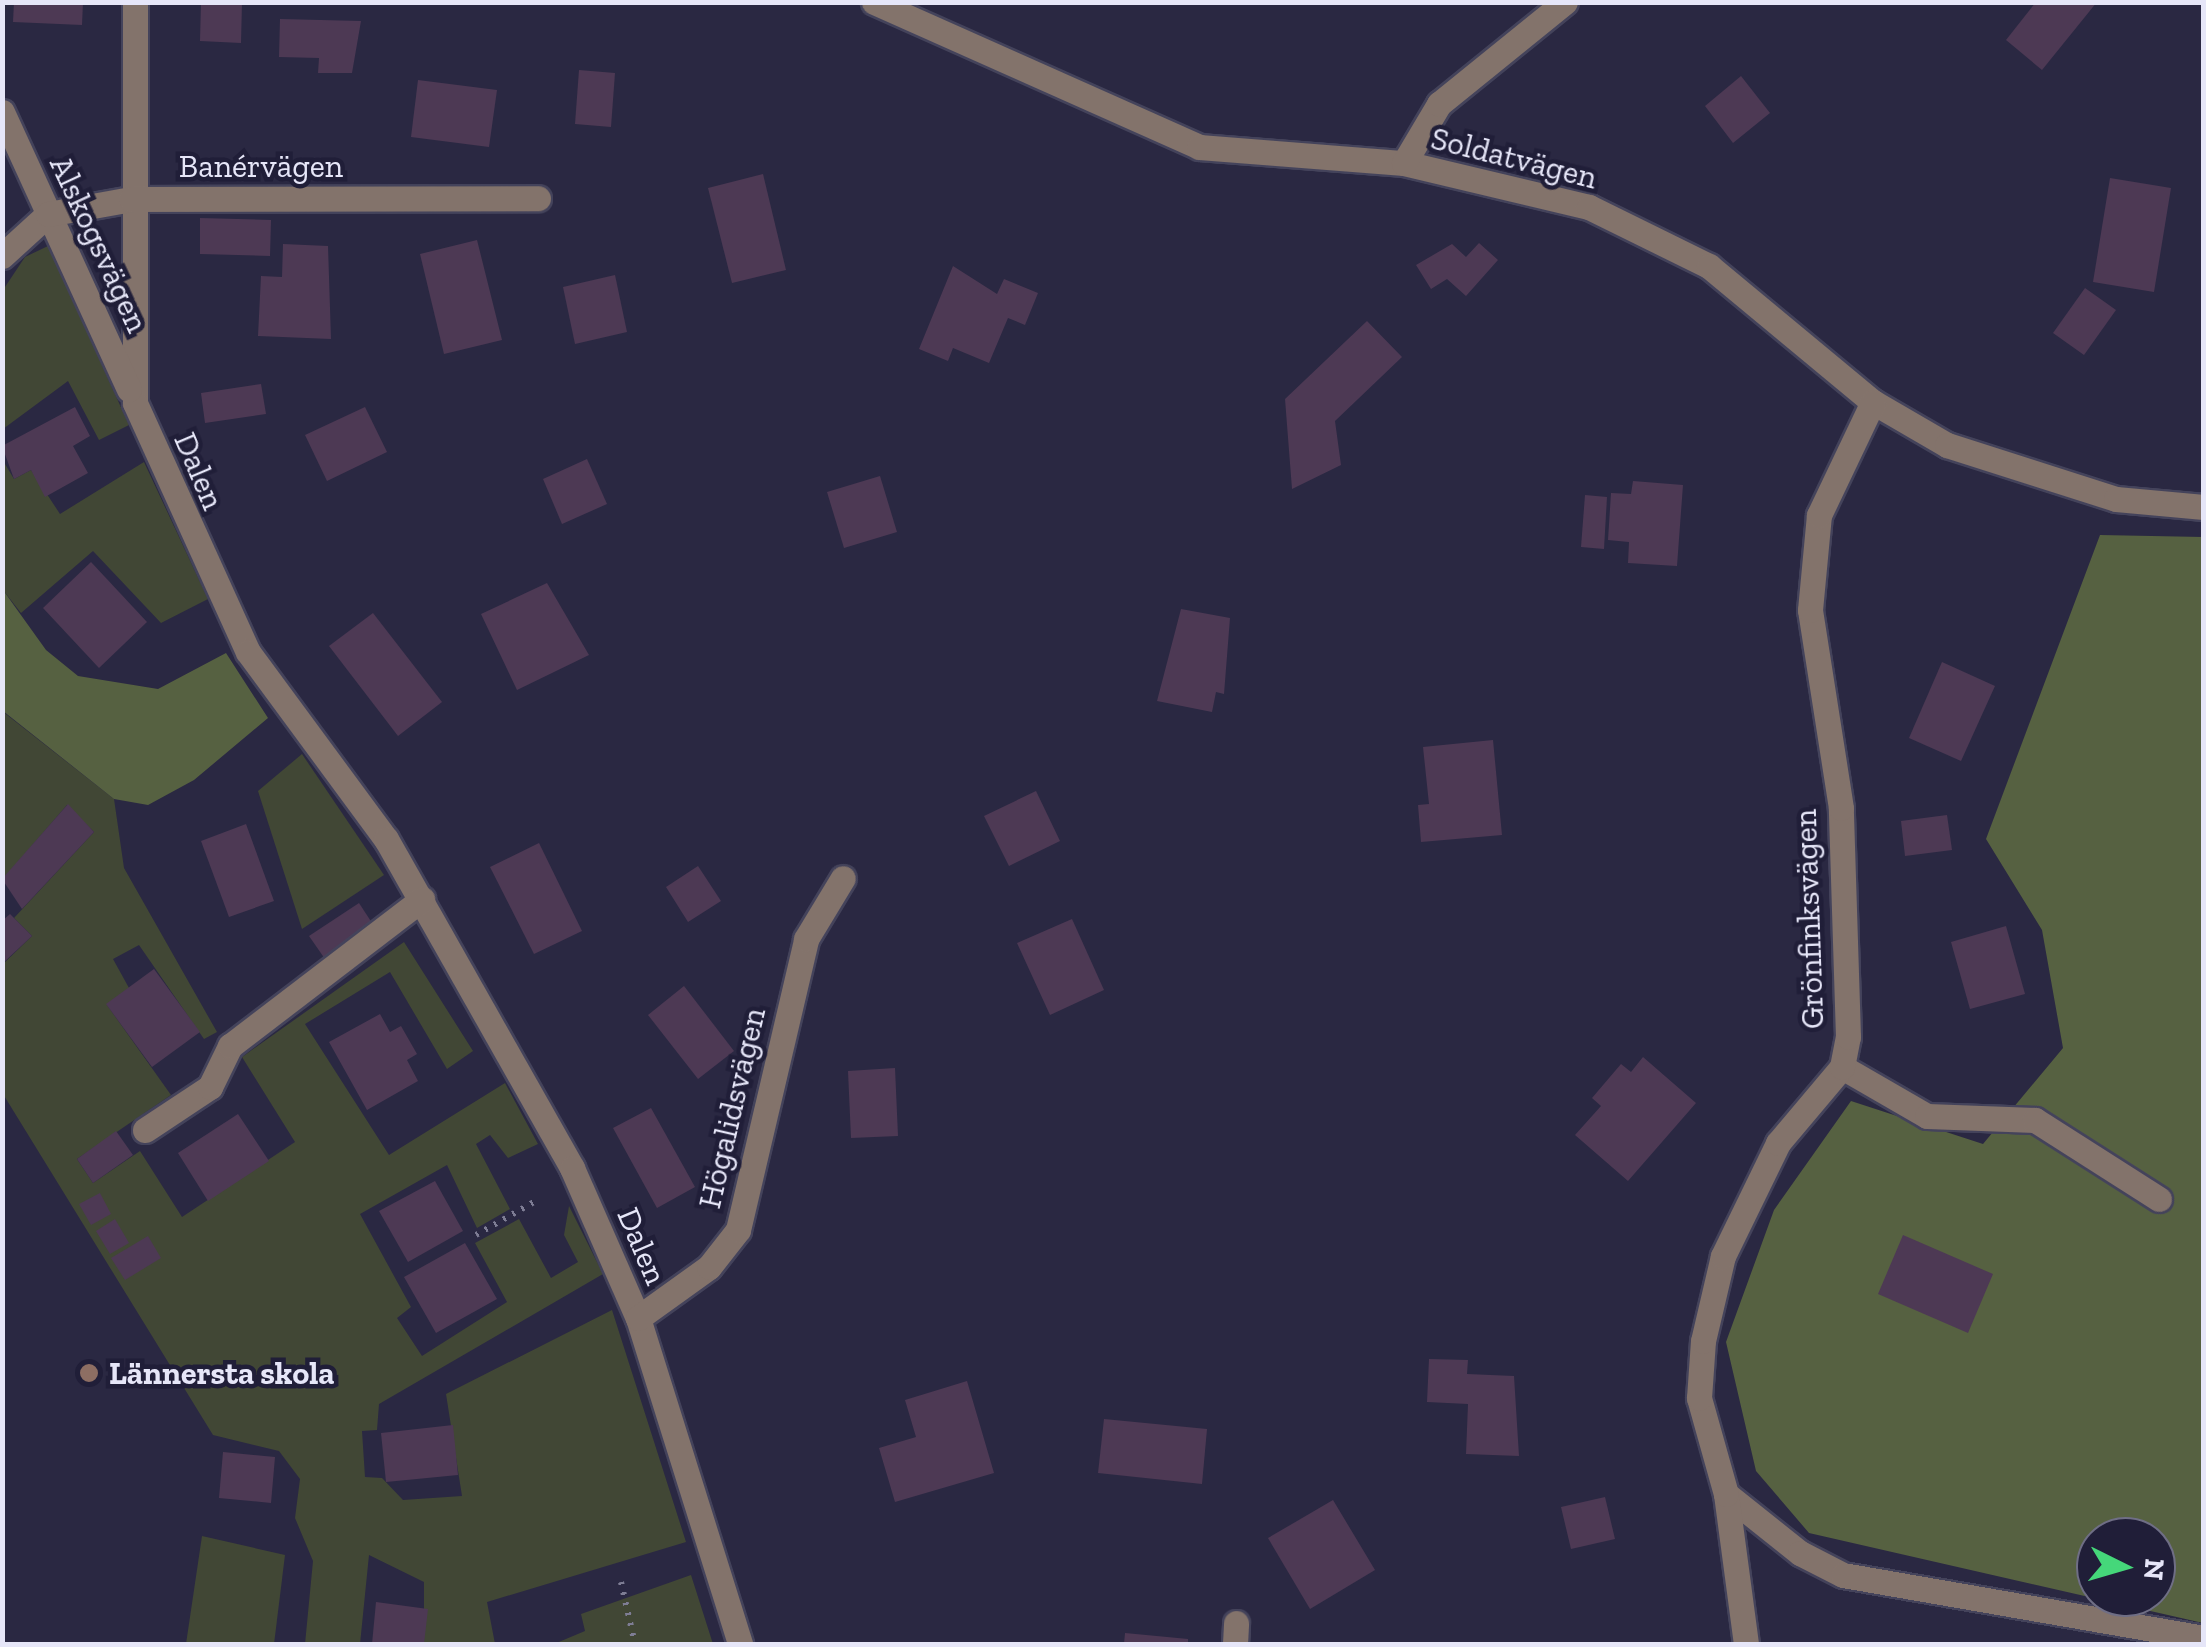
<!DOCTYPE html>
<meta charset="utf-8">
<style>
body{margin:0}
#map{position:relative;width:2206px;height:1647px;overflow:hidden;background:#2a2842;font-family:"Zilla Slab",serif}
div>[style]{position:absolute}
[style*='--x']{left:calc(var(--x)*1px);top:calc(var(--y)*1px);width:calc(var(--w)*1px);rotate:calc(var(--a)*1deg)}
.green>*{inset:0;background:#414735}
.forest>*{inset:0;background:#566141}
.building>*{inset:0;background:#4d3954}
.path>*{height:6px;margin-top:-3px;transform-origin:0;background:repeating-linear-gradient(90deg,#7e7d94 0 2.5px,transparent 0 10.5px)}
.roads{filter:drop-shadow(2px 0 #44435b) drop-shadow(-2px 0 #44435b) drop-shadow(0 2px #44435b) drop-shadow(0 -2px #44435b)}
.minor>*{height:25px;margin:-12.5px;padding:0 12.5px;transform-origin:12.5px;border-radius:12.5px;background:#83736b}
.dots>*{width:28px;height:28px;translate:-50% -50%;box-sizing:border-box;border:5px solid #201e38;border-radius:50%}
span{translate:-50% -50%;white-space:nowrap;text-align:center;line-height:1.15;-webkit-text-stroke:9px #201e38;paint-order:stroke}
.street-label{font-size:32px;color:#e6e6f8}
.poi-label{font-size:32px;color:#e6e6f8;font-weight:700}
.left{translate:0 -50%;text-align:left}
.frame{position:absolute;inset:0;border:5px solid #e6e6f8;pointer-events:none}
.north{position:absolute;left:2076px;top:1517px;width:100px;height:100px;box-sizing:border-box;background:#201e38;border:2px solid #6f6e85;border-radius:50%;rotate:95deg;font-size:28px;font-weight:700;line-height:40px;text-align:center;color:#e6e6f8}
.north::after{content:'';display:block;margin:auto;width:35px;height:45px;background:#45d77a;clip-path:polygon(50% 0,100% 100%,50% 72%,0 100%)}
</style>
<div id="map">
<div class="green">
<div style="clip-path:polygon(48px 246px,129px 425px,99px 440px,68px 381px,3px 429px,3px 290px,25px 257px)"></div>
<div style="clip-path:polygon(2px 459px,14px 479px,31px 470px,60px 514px,144px 462px,208px 599px,161px 623px,93px 551px,21px 613px,3px 590px)"></div>
<div style="clip-path:polygon(2px 711px,114px 799px,124px 868px,217px 1032px,204px 1039px,139px 945px,113px 959px,129px 988px,107px 1005px,171px 1095px,77px 1159px,93px 1183px,140px 1151px,182px 1217px,295px 1142px,242px 1057px,404px 942px,473px 1051px,447px 1069px,390px 972px,305px 1024px,389px 1155px,505px 1083px,538px 1144px,508px 1158px,490px 1135px,476px 1144px,510px 1209px,477px 1228px,447px 1165px,360px 1214px,411px 1307px,397px 1318px,422px 1356px,507px 1302px,475px 1243px,519px 1219px,551px 1278px,578px 1262px,564px 1235px,569px 1206px,603px 1274px,379px 1404px,377px 1430px,362px 1431px,365px 1477px,382px 1478px,403px 1500px,462px 1496px,446px 1394px,612px 1310px,686px 1542px,487px 1602px,495px 1644px,424px 1644px,424px 1582px,369px 1555px,360px 1644px,305px 1644px,313px 1561px,295px 1518px,300px 1479px,279px 1451px,213px 1435px,3px 1094px,3px 964px,32px 936px,14px 918px,94px 832px,67px 805px,3px 879px)"></div>
<div style="clip-path:polygon(302px 754px,384px 875px,302px 929px,258px 791px)"></div>
<div style="clip-path:polygon(202px 1536px,285px 1555px,274px 1644px,186px 1644px)"></div>
<div style="clip-path:polygon(691px 1575px,713px 1644px,554px 1644px,585px 1631px,581px 1614px)"></div>
</div>
<div class="forest">
<div style="clip-path:polygon(evenodd,2100px 535px,2203px 537px,2203px 1623px,1809px 1533px,1756px 1471px,1726px 1342px,1774px 1210px,1851px 1101px,1983px 1144px,2063px 1048px,2042px 930px,1986px 839px,2100px 535px,2096px 1537px,2156px 1537px,2156px 1597px,2096px 1597px,2096px 1537px)"></div>
<div style="clip-path:polygon(3px 590px,46px 650px,78px 676px,158px 689px,226px 653px,268px 718px,194px 780px,148px 805px,114px 799px,3px 711px)"></div>
</div>
<div class="building">
<div style="clip-path:polygon(14px 2px,83px 2px,82px 25px,13px 22px)"></div>
<div style="clip-path:polygon(201px 2px,242px 2px,241px 43px,200px 41px)"></div>
<div style="clip-path:polygon(2036px 2px,2097px 2px,2042px 70px,2006px 40px)"></div>
<div style="clip-path:polygon(280px 19px,361px 21px,352px 73px,318px 73px,319px 58px,279px 57px)"></div>
<div style="clip-path:polygon(579px 70px,615px 73px,611px 127px,575px 124px)"></div>
<div style="clip-path:polygon(1741px 76px,1770px 113px,1733px 143px,1705px 106px)"></div>
<div style="clip-path:polygon(418px 80px,497px 90px,489px 147px,411px 137px)"></div>
<div style="clip-path:polygon(763px 174px,786px 270px,732px 283px,708px 188px)"></div>
<div style="clip-path:polygon(2110px 178px,2171px 188px,2154px 292px,2093px 282px)"></div>
<div style="clip-path:polygon(200px 218px,271px 220px,270px 256px,200px 254px)"></div>
<div style="clip-path:polygon(477px 240px,502px 340px,444px 354px,420px 254px)"></div>
<div style="clip-path:polygon(1479px 243px,1498px 260px,1466px 296px,1447px 279px,1431px 289px,1416px 265px,1452px 244px,1466px 257px)"></div>
<div style="clip-path:polygon(283px 244px,328px 246px,331px 339px,258px 336px,261px 276px,282px 277px)"></div>
<div style="clip-path:polygon(953px 266px,997px 294px,1004px 279px,1038px 293px,1025px 325px,1008px 318px,989px 363px,953px 348px,948px 361px,919px 349px)"></div>
<div style="clip-path:polygon(615px 275px,627px 332px,575px 344px,563px 287px)"></div>
<div style="clip-path:polygon(2085px 288px,2116px 310px,2084px 355px,2053px 333px)"></div>
<div style="clip-path:polygon(1367px 321px,1402px 357px,1335px 421px,1341px 465px,1292px 489px,1285px 399px)"></div>
<div style="clip-path:polygon(261px 384px,266px 414px,205px 423px,201px 393px)"></div>
<div style="clip-path:polygon(75px 407px,90px 436px,73px 446px,88px 473px,45px 497px,31px 470px,14px 479px,2px 446px)"></div>
<div style="clip-path:polygon(365px 407px,387px 452px,327px 481px,305px 435px)"></div>
<div style="clip-path:polygon(587px 459px,607px 504px,562px 524px,543px 479px)"></div>
<div style="clip-path:polygon(880px 476px,897px 532px,844px 548px,827px 492px)"></div>
<div style="clip-path:polygon(1633px 481px,1683px 485px,1677px 566px,1628px 563px,1629px 542px,1608px 540px,1611px 493px,1631px 494px)"></div>
<div style="clip-path:polygon(1585px 495px,1607px 497px,1604px 549px,1581px 547px)"></div>
<div style="clip-path:polygon(91px 562px,147px 622px,99px 668px,43px 608px)"></div>
<div style="clip-path:polygon(547px 583px,589px 655px,517px 690px,481px 614px)"></div>
<div style="clip-path:polygon(1181px 609px,1230px 618px,1224px 694px,1216px 692px,1212px 712px,1157px 701px)"></div>
<div style="clip-path:polygon(373px 613px,442px 702px,398px 736px,329px 646px)"></div>
<div style="clip-path:polygon(1942px 662px,1995px 686px,1961px 761px,1909px 738px)"></div>
<div style="clip-path:polygon(1493px 740px,1502px 835px,1421px 842px,1418px 805px,1429px 804px,1423px 747px)"></div>
<div style="clip-path:polygon(1036px 791px,1060px 841px,1009px 866px,984px 816px)"></div>
<div style="clip-path:polygon(68px 804px,94px 832px,22px 909px,2px 879px)"></div>
<div style="clip-path:polygon(1947px 815px,1952px 850px,1905px 856px,1901px 821px)"></div>
<div style="clip-path:polygon(246px 824px,274px 901px,229px 917px,201px 841px)"></div>
<div style="clip-path:polygon(539px 843px,582px 931px,534px 954px,490px 867px)"></div>
<div style="clip-path:polygon(698px 866px,721px 901px,688px 922px,666px 887px)"></div>
<div style="clip-path:polygon(359px 903px,374px 926px,325px 959px,309px 936px)"></div>
<div style="clip-path:polygon(10px 914px,32px 936px,2px 964px,2px 921px)"></div>
<div style="clip-path:polygon(1072px 919px,1104px 990px,1050px 1015px,1017px 943px)"></div>
<div style="clip-path:polygon(2006px 926px,2025px 994px,1970px 1009px,1951px 942px)"></div>
<div style="clip-path:polygon(154px 969px,200px 1032px,152px 1067px,106px 1004px)"></div>
<div style="clip-path:polygon(684px 986px,734px 1051px,698px 1079px,648px 1015px)"></div>
<div style="clip-path:polygon(380px 1014px,390px 1032px,401px 1026px,417px 1054px,407px 1060px,418px 1081px,367px 1110px,329px 1042px)"></div>
<div style="clip-path:polygon(1643px 1057px,1696px 1103px,1628px 1181px,1575px 1135px,1601px 1106px,1592px 1098px,1621px 1064px,1631px 1072px)"></div>
<div style="clip-path:polygon(895px 1068px,898px 1136px,851px 1138px,848px 1071px)"></div>
<div style="clip-path:polygon(651px 1108px,695px 1187px,657px 1208px,613px 1128px)"></div>
<div style="clip-path:polygon(238px 1114px,269px 1161px,208px 1201px,178px 1153px)"></div>
<div style="clip-path:polygon(116px 1131px,133px 1155px,93px 1183px,77px 1159px)"></div>
<div style="clip-path:polygon(435px 1181px,463px 1231px,408px 1262px,379px 1211px)"></div>
<div style="clip-path:polygon(100px 1193px,111px 1214px,91px 1225px,79px 1204px)"></div>
<div style="clip-path:polygon(115px 1219px,129px 1243px,110px 1254px,96px 1231px)"></div>
<div style="clip-path:polygon(1903px 1235px,1993px 1274px,1968px 1333px,1878px 1294px)"></div>
<div style="clip-path:polygon(148px 1236px,161px 1258px,125px 1280px,111px 1258px)"></div>
<div style="clip-path:polygon(465px 1243px,497px 1299px,436px 1333px,404px 1277px)"></div>
<div style="clip-path:polygon(1429px 1359px,1468px 1360px,1467px 1374px,1514px 1376px,1519px 1456px,1466px 1454px,1468px 1404px,1427px 1402px)"></div>
<div style="clip-path:polygon(967px 1381px,994px 1473px,895px 1502px,879px 1448px,916px 1437px,905px 1400px)"></div>
<div style="clip-path:polygon(1104px 1419px,1207px 1429px,1202px 1484px,1098px 1473px)"></div>
<div style="clip-path:polygon(453px 1425px,458px 1475px,386px 1482px,381px 1433px)"></div>
<div style="clip-path:polygon(223px 1452px,275px 1457px,271px 1503px,219px 1498px)"></div>
<div style="clip-path:polygon(1605px 1497px,1615px 1539px,1571px 1549px,1561px 1507px)"></div>
<div style="clip-path:polygon(1333px 1500px,1375px 1570px,1310px 1609px,1268px 1538px)"></div>
<div style="clip-path:polygon(376px 1602px,428px 1609px,424px 1644px,372px 1644px)"></div>
<div style="clip-path:polygon(1125px 1633px,1188px 1639px,1188px 1644px,1124px 1644px)"></div>
</div>
<div class="path">
<div style="--x:476;--y:1235;--w:73;--a:-29.7"></div>
<div style="--x:621;--y:1582;--w:64;--a:77.3"></div>
</div>
<div class="roads">
<div class="minor">
<div style="--x:135;--y:2;--w:401;--a:90"></div>
<div style="--x:135;--y:403;--w:273;--a:65.6"></div>
<div style="--x:248;--y:652;--w:232;--a:53.6"></div>
<div style="--x:386;--y:839;--w:378;--a:60.5"></div>
<div style="--x:572;--y:1168;--w:164;--a:66.3"></div>
<div style="--x:638;--y:1318;--w:342;--a:72.6"></div>
<div style="--x:874;--y:2;--w:356;--a:24"></div>
<div style="--x:1199;--y:147;--w:206;--a:4.5"></div>
<div style="--x:1404;--y:163;--w:190;--a:13.4"></div>
<div style="--x:1589;--y:207;--w:134;--a:26.2"></div>
<div style="--x:1709;--y:266;--w:213;--a:39.7"></div>
<div style="--x:1873;--y:402;--w:86;--a:30.2"></div>
<div style="--x:1947;--y:445;--w:177;--a:17.7"></div>
<div style="--x:2116;--y:499;--w:88;--a:5.2"></div>
<div style="--x:2;--y:112;--w:305;--a:65.4"></div>
<div style="--x:1404;--y:163;--w:69;--a:-59.3"></div>
<div style="--x:1439;--y:104;--w:162;--a:-39"></div>
<div style="--x:2;--y:256;--w:62;--a:-42.4"></div>
<div style="--x:48;--y:214;--w:84;--a:-10.2"></div>
<div style="--x:131;--y:199;--w:407;--a:-0.1"></div>
<div style="--x:1842;--y:1067;--w:98;--a:30"></div>
<div style="--x:1927;--y:1116;--w:108;--a:2.1"></div>
<div style="--x:2035;--y:1120;--w:147;--a:32.5"></div>
<div style="--x:145;--y:1130;--w:78;--a:-33.5"></div>
<div style="--x:210;--y:1087;--w:46;--a:-64"></div>
<div style="--x:230;--y:1046;--w:242;--a:-37.4"></div>
<div style="--x:638;--y:1318;--w:87;--a:-35.7"></div>
<div style="--x:709;--y:1267;--w:47;--a:-51.9"></div>
<div style="--x:738;--y:1230;--w:299;--a:-76.8"></div>
<div style="--x:806;--y:939;--w:71;--a:-58.8"></div>
<div style="--x:1726;--y:1494;--w:95;--a:38.6"></div>
<div style="--x:1800;--y:1553;--w:48;--a:27.1"></div>
<div style="--x:1843;--y:1575;--w:366;--a:9.9"></div>
<div style="--x:1235;--y:1644;--w:21;--a:-87"></div>
<div style="--x:1746;--y:1644;--w:151;--a:-97.6"></div>
<div style="--x:1726;--y:1494;--w:100;--a:-105.7"></div>
<div style="--x:1699;--y:1398;--w:57;--a:-86"></div>
<div style="--x:1703;--y:1341;--w:87;--a:-76.8"></div>
<div style="--x:1723;--y:1256;--w:126;--a:-64"></div>
<div style="--x:1778;--y:1143;--w:99;--a:-49.9"></div>
<div style="--x:1842;--y:1067;--w:31;--a:-79"></div>
<div style="--x:1848;--y:1037;--w:229;--a:-91.8"></div>
<div style="--x:1841;--y:808;--w:200;--a:-98.9"></div>
<div style="--x:1810;--y:610;--w:95;--a:-84.6"></div>
<div style="--x:1819;--y:515;--w:125;--a:-64.5"></div>
</div>
</div>
<div class="dots">
<div style="left:89px;top:1373px;background:#8d6e63"></div>
</div>
<div class="street-label">
<span style="left:1514px;top:158px;rotate:14deg">Soldatvägen</span>
<span style="left:261px;top:166px">Banérvägen</span>
<span style="left:99px;top:244px;rotate:65deg">Alskogsvägen</span>
<span style="left:199px;top:471px;rotate:67deg">Dalen</span>
<span style="left:1809px;top:919px;rotate:-92deg">Grönfinksvägen</span>
<span style="left:732px;top:1108px;rotate:-77deg">Högalidsvägen</span>
<span style="left:642px;top:1246px;rotate:67deg">Dalen</span>
</div>
<div class="poi-label">
<span class="left" style="left:109px;top:1373px">Lännersta skola</span>
</div>
<div class="frame"></div>
<div class="north">N</div>
</div>
